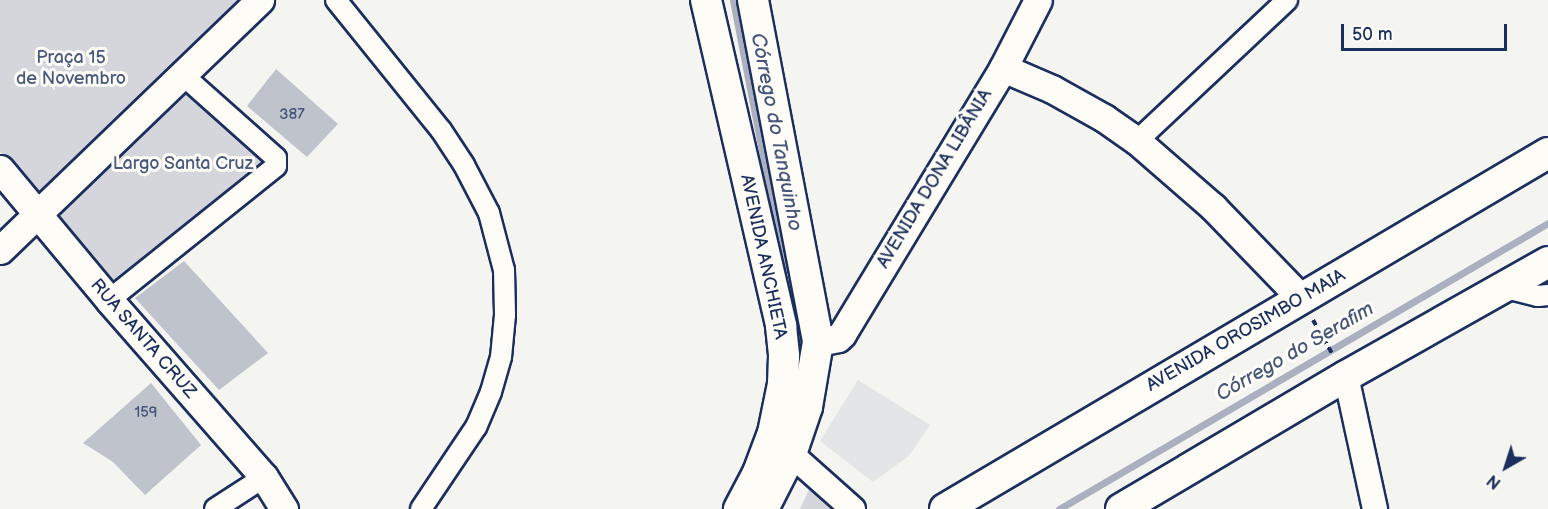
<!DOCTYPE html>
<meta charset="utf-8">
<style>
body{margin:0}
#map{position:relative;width:1548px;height:509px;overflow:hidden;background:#f4f4f1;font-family:"Balsamiq Sans",sans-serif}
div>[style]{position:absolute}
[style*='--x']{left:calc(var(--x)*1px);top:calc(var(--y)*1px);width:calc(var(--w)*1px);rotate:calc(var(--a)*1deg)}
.built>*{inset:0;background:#e4e5e6}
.green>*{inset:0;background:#d4d6db}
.stream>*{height:7px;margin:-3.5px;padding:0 3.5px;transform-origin:3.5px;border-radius:3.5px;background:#aab0bf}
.building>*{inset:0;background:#bfc3cc}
.path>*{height:4px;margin-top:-2px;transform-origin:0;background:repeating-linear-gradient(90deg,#1b2f5e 0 6px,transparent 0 10.5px)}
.roads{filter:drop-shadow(2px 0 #1b2f5e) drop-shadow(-2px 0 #1b2f5e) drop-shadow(0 2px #1b2f5e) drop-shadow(0 -2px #1b2f5e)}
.minor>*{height:20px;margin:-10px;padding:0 10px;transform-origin:10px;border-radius:10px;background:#fdfcf7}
.tertiary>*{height:24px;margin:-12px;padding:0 12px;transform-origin:12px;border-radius:12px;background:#fdfcf7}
.secondary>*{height:27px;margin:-13.5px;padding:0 13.5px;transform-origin:13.5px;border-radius:13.5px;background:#fdfcf7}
.primary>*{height:30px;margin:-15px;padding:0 15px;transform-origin:15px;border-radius:15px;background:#fdfcf7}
span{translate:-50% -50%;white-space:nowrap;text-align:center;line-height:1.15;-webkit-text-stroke:6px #fdfcf7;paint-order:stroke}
.number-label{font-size:15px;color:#44547a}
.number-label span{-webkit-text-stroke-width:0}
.park-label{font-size:18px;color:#49597d}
.street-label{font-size:18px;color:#1b2f5e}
.water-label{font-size:20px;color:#46567b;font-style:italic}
.north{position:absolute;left:1476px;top:437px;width:60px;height:60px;-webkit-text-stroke:4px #fdfcf7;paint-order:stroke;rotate:219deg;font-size:16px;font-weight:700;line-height:24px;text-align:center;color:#1b2f5e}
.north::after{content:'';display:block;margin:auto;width:21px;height:27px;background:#1b2f5e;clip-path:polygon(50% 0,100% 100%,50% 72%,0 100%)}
.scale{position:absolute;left:1341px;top:24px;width:166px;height:27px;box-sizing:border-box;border:3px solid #1b2f5e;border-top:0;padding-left:8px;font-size:18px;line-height:21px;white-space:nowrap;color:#1b2f5e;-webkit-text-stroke:4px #fdfcf7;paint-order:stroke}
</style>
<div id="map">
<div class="built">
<div style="clip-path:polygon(858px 380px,930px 425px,909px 456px,873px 482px,820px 441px)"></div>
</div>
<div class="green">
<div style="clip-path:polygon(0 0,241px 0,39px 197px,0 152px)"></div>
<div style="clip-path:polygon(183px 75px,284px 167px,110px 301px,38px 216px)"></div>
<div style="clip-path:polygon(811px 485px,840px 509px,800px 509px)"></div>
</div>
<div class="stream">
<div style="--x:733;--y:0;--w:275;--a:79.1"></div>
<div style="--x:1059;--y:509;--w:566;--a:-30.32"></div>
</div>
<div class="building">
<div style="clip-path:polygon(276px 69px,338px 124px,307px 157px,247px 106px)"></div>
<div style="clip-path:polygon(184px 261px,268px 353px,219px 390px,135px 298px)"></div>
<div style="clip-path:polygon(151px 383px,201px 445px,145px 495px,113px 462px,83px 443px)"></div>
</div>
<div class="path">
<div style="--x:1313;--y:320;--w:40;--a:60.3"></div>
</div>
<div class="roads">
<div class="minor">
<div style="--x:336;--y:0;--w:167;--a:51.1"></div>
<div style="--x:441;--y:130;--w:42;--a:56.7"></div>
<div style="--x:464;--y:165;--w:54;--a:62.5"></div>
<div style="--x:489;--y:213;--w:59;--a:75.3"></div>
<div style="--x:504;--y:270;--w:45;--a:88.7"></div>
<div style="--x:505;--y:315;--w:42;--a:95.4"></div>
<div style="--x:501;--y:357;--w:36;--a:106"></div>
<div style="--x:491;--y:392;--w:38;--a:113"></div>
<div style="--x:476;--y:427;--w:99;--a:123.9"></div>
<div style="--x:1137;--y:141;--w:206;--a:-43.2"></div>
<div style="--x:1502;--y:287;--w:37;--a:14"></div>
<div style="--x:1538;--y:296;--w:10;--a:-6"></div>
<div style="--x:109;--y:300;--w:214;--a:-38.7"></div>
<div style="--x:276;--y:166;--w:8;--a:-90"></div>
<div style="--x:276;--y:158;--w:125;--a:-138.3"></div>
<div style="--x:215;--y:509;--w:59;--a:-33.1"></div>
</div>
<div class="tertiary">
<div style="--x:1346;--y:376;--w:136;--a:77.7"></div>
<div style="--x:791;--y:454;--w:83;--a:41.6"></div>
</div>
<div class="secondary">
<div style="--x:1003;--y:68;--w:53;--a:23.2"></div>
<div style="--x:1052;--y:89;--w:60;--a:29.1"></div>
<div style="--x:1104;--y:118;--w:40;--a:34.9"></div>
<div style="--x:1137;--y:141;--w:101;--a:41"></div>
<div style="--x:1213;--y:207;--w:125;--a:46"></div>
<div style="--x:0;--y:169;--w:170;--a:50.2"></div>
<div style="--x:109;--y:300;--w:235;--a:48.8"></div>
<div style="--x:264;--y:477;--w:38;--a:58"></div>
<div style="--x:0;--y:250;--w:361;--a:-43.9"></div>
<div style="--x:818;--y:342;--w:20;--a:-11"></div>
<div style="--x:838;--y:338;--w:6;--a:-45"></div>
<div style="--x:842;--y:334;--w:311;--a:-58.8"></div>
<div style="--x:1003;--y:68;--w:76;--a:-62.8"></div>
</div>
<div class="primary">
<div style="--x:706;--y:0;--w:335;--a:77"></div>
<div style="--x:781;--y:326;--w:30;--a:84"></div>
<div style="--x:784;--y:356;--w:28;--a:92"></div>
<div style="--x:783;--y:384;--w:50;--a:101.5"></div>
<div style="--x:773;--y:433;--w:43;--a:110.6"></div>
<div style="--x:758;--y:473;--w:41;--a:117.8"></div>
<div style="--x:753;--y:0;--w:348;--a:79.2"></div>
<div style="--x:818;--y:342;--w:66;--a:99.6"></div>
<div style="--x:807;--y:407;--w:50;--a:108.8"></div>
<div style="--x:791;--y:454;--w:62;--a:117"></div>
<div style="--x:945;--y:509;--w:700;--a:-30.56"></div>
<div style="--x:1121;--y:509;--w:261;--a:-30.6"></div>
<div style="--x:1346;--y:376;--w:232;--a:-29.4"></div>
</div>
</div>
<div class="number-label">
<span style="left:292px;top:115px">387</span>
<span style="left:146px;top:413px">159</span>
</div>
<div class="park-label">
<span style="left:71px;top:69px">Praça 15<br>de Novembro</span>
<span style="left:183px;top:164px">Largo Santa Cruz</span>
</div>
<div class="street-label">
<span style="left:935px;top:179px;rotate:-59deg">AVENIDA DONA LIBÂNIA</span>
<span style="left:763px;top:257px;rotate:78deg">AVENIDA ANCHIETA</span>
<span style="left:1246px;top:331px;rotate:-30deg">AVENIDA OROSIMBO MAIA</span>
<span style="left:143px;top:339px;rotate:49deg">RUA SANTA CRUZ</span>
</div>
<div class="water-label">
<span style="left:776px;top:132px;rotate:79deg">Córrego do Tanquinho</span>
<span style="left:1295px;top:352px;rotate:-30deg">Córrego do Serafim</span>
</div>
<div class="north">N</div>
<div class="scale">50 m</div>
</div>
